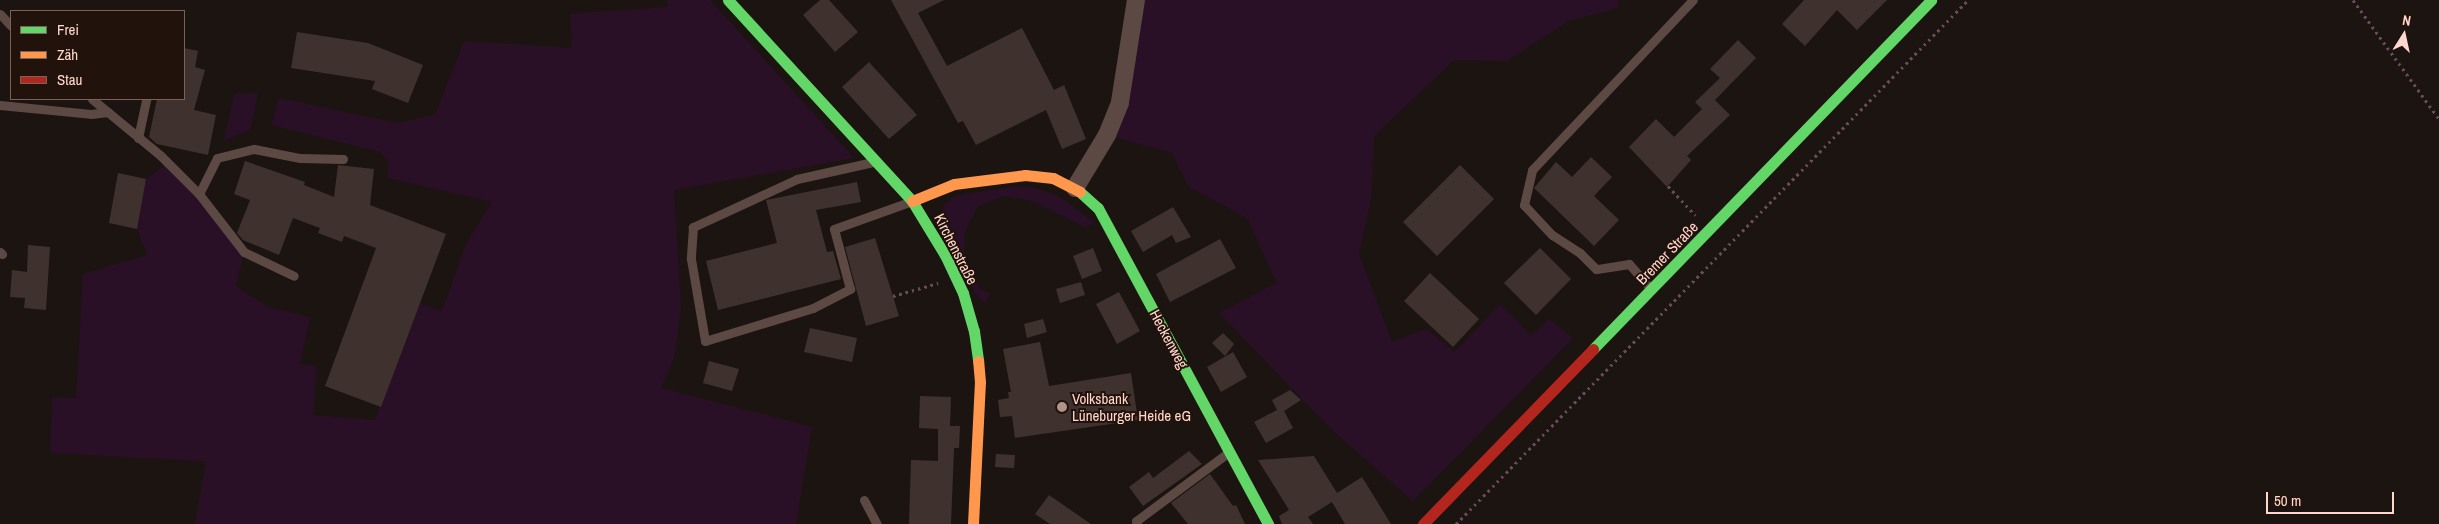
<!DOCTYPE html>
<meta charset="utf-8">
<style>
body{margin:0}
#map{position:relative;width:2439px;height:524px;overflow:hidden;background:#1c1411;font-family:"Archivo Narrow",sans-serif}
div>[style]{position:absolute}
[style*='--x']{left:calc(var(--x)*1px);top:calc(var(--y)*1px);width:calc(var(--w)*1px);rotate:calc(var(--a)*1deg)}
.green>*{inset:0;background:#291026}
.building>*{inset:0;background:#3f322e}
.path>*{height:3px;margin-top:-1.5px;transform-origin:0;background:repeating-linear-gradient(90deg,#694c59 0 2.5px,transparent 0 6.5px)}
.lane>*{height:9px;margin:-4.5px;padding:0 4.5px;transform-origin:4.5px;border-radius:4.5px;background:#5d4944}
.street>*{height:18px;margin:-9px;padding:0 9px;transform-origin:9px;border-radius:9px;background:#5d4944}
.fast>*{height:11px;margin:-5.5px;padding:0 5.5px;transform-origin:5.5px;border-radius:5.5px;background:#63d668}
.slow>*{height:11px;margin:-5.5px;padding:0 5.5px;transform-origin:5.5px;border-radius:5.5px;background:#ff974d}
.jam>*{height:11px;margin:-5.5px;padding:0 5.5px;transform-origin:5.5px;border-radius:5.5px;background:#b3261e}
.dots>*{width:14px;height:14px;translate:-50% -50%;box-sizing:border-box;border:2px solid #21120c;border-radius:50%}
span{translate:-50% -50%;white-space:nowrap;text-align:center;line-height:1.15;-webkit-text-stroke:4px #21120c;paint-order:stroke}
.street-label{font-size:15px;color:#ffd7cc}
.poi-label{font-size:15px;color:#ffd7cc}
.left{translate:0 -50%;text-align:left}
.legend{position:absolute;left:10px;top:10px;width:175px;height:90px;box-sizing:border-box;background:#21120c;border:1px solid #7a6159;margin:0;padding:6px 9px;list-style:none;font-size:15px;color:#ffd7cc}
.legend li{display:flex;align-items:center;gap:10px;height:25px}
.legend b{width:25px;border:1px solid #7a6159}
.north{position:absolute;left:2379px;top:10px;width:50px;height:50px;-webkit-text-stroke:4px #21120c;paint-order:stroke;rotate:10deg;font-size:14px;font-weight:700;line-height:20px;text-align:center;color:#ffd7cc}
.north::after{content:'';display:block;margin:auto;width:18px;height:22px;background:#ffd7cc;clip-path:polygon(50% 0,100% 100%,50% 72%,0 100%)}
.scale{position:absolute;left:2266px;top:492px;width:128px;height:22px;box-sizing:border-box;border:2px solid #ffd7cc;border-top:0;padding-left:6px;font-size:15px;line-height:18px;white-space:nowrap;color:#ffd7cc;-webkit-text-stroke:4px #21120c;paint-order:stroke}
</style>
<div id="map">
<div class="green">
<div style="clip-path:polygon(667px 0,710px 0,854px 158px,674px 190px,681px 306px,675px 355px,661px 388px,812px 427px,796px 524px,195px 524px,206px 461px,50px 453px,52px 397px,76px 398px,83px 274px,147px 255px,137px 229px,146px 179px,168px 163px,244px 252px,236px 286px,268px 307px,310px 317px,300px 364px,317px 366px,313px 415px,375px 420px,419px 303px,442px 311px,466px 244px,492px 202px,388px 178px,388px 163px,381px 152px,271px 125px,279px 98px,397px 123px,435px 115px,464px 41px,572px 48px,570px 14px,668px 7px)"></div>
<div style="clip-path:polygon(1136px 0,1618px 0,1618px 8px,1568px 21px,1507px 61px,1454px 60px,1374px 136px,1371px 198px,1359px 254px,1392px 342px,1426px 329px,1455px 352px,1500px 304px,1531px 336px,1549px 319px,1573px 338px,1413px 501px,1331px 429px,1219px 313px,1277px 283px,1247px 218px,1189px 187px,1172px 153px,1107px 135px)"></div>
<div style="clip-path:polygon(258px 93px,250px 130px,224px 141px,234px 94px)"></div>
<div style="clip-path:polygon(1009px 187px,1032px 187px,1059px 196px,1095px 223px,1085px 227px,1032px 201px,1004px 196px,977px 207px,964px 233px,964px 257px,980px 289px,990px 294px,985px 303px,974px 292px,954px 240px,941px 220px,944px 205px,955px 196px)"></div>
</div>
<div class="building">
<div style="clip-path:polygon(820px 0,829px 0,858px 32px,835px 52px,803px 15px)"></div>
<div style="clip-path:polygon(891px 0,944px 0,918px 13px,947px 66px,1022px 28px,1054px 90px,1064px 85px,1086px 139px,1062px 149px,1046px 110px,976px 145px,963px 121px,958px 123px)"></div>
<div style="clip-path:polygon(1804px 0,1887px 0,1857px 30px,1837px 10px,1805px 46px,1782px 24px)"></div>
<div style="clip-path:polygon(297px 32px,368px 43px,423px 65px,408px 103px,372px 89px,375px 81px,291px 68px)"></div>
<div style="clip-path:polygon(1738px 40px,1756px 58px,1715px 100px,1730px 115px,1687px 156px,1691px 160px,1667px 187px,1629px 147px,1656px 119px,1674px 137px,1702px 109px,1695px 102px,1720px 78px,1710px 69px)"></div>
<div style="clip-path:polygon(184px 48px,198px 51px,195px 67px,205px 70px,194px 110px,216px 115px,208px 155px,157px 144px,149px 137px,157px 99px,184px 99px)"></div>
<div style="clip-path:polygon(869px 62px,917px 115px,889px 139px,842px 87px)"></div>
<div style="clip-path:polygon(1591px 157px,1612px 177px,1594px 196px,1619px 220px,1594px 246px,1534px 188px,1556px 162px,1572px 177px)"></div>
<div style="clip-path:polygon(245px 161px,305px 182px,304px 185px,334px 197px,338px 165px,374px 169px,370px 205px,446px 234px,381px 407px,325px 386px,376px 248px,344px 236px,342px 242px,318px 233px,320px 228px,293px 218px,279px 255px,243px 240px,237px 233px,250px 200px,234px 194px)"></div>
<div style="clip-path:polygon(1460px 165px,1494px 199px,1437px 256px,1403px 222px)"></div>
<div style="clip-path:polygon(118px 173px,146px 179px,137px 229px,109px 223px)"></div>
<div style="clip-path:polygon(857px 182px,861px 202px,816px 210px,827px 252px,833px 251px,841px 279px,718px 310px,706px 261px,777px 243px,766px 200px)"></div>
<div style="clip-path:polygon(1173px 207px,1191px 237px,1176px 243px,1172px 235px,1143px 252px,1131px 231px)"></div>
<div style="clip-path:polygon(875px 238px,899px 316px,866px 326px,845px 247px)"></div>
<div style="clip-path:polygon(1220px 239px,1236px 268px,1170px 302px,1156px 274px)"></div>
<div style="clip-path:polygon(28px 245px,50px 247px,46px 310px,24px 308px,25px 298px,10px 297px,12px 270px,27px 272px)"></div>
<div style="clip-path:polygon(1093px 248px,1102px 271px,1082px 279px,1073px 256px)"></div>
<div style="clip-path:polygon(1540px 248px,1571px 279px,1536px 315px,1504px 283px)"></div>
<div style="clip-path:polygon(1430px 273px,1479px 319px,1453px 347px,1404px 301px)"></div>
<div style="clip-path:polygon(1081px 282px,1085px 295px,1060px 303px,1056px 289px)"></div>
<div style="clip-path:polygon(1119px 292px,1140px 331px,1117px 344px,1096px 304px)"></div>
<div style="clip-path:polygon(1043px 319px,1047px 332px,1027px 338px,1024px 324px)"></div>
<div style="clip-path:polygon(810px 328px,857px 338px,852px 362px,804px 352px)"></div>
<div style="clip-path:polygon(1223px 333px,1234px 344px,1225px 356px,1212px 343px)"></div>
<div style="clip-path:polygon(1040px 342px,1049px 386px,1131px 373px,1138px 420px,1015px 438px,1012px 416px,1000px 417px,998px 400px,1009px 398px,1008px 392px,1011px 392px,1003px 349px)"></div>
<div style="clip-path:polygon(1233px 352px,1247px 377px,1221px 392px,1207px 367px)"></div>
<div style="clip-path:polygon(709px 361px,739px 369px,732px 391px,703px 383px)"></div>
<div style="clip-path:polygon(1290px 390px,1301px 400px,1284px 411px,1293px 428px,1266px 443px,1254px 422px,1277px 410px,1272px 400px)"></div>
<div style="clip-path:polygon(920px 396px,951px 397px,950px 426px,960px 426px,959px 448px,954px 448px,951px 524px,909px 524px,911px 460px,938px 461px,938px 429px,919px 428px)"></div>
<div style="clip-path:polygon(1189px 451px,1202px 464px,1143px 506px,1129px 487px,1149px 472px,1153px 478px)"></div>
<div style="clip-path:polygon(996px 454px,1015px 455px,1014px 468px,995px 467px)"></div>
<div style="clip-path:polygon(1314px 456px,1337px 493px,1362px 477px,1391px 524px,1345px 524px,1332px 502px,1308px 517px,1313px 524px,1282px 524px,1279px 516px,1289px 510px,1258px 460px)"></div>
<div style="clip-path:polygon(1210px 474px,1233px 506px,1236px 505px,1245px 524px,1188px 524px,1171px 503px)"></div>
<div style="clip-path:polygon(1049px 495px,1091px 524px,1050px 524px,1035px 514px)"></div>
</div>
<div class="path">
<div style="--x:2353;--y:0;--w:147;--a:54.1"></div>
<div style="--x:1668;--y:186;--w:40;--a:47"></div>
<div style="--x:893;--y:296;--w:47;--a:-16.1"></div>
<div style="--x:1456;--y:524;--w:733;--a:-45.66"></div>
</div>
<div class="lane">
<div style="--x:0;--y:14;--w:16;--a:47"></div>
<div style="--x:92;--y:99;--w:88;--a:39.5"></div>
<div style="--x:160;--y:155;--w:55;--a:45"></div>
<div style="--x:199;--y:194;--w:73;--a:52.2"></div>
<div style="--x:244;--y:252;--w:55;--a:25.6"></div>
<div style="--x:0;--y:105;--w:91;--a:5.6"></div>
<div style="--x:91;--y:114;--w:17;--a:-7"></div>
<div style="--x:138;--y:138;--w:40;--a:-78"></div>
<div style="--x:873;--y:162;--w:78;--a:167.4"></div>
<div style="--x:797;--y:179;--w:115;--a:155.2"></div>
<div style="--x:693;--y:227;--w:32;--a:94"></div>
<div style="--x:691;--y:259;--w:83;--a:80.3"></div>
<div style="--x:705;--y:341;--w:113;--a:-17"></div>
<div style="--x:813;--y:308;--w:42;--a:-27.2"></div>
<div style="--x:850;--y:289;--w:62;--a:-104.9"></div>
<div style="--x:834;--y:229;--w:80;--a:-19.8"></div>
<div style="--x:199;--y:194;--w:40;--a:-63.4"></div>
<div style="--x:217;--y:158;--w:38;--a:-14"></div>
<div style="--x:254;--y:149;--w:47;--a:11.1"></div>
<div style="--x:300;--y:158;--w:43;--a:1.3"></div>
<div style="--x:0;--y:252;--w:3;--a:45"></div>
<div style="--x:1650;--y:288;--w:32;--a:-131"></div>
<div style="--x:1629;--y:264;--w:33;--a:171"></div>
<div style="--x:1596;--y:269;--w:23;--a:-135"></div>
<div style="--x:1580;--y:253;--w:33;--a:-147"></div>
<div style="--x:1552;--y:235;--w:41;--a:-133"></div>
<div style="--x:1524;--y:205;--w:36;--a:-77"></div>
<div style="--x:1532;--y:170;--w:234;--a:-46.6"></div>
<div style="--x:864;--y:500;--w:27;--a:62"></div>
<div style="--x:1137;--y:524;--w:3;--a:-108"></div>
<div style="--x:1136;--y:521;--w:116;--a:-36.6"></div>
</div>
<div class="street">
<div style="--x:1075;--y:188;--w:62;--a:-58.9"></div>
<div style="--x:1107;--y:135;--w:35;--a:-68"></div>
<div style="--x:1120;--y:102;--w:103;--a:-81.1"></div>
</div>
<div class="fast">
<div style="--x:728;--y:0;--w:273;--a:47.5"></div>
<div style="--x:912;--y:201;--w:63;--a:58.6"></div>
<div style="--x:945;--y:255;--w:42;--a:64.7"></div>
<div style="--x:963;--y:293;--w:40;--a:74"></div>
<div style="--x:974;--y:331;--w:30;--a:82"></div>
<div style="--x:1080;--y:192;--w:24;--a:42"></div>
<div style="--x:1098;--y:208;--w:359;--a:61.7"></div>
<div style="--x:1593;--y:349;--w:486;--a:-45.9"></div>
</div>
<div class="slow">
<div style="--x:912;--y:201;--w:45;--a:-22"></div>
<div style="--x:954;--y:184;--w:72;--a:-7.2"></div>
<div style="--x:1025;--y:175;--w:28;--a:6"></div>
<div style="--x:1053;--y:178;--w:30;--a:27"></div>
<div style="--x:973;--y:524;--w:142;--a:-87.2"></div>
<div style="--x:980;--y:382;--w:21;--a:-95"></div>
</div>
<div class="jam">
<div style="--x:1423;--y:524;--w:244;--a:-45.8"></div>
</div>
<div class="dots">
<div style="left:1062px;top:407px;background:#b0938b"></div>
</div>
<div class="street-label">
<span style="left:956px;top:249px;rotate:63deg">Kirchenstraße</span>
<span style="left:1667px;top:253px;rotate:-46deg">Bremer Straße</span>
<span style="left:1169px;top:339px;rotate:62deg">Heckenweg</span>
</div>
<div class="poi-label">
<span class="left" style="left:1072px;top:407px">Volksbank<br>Lüneburger Heide eG</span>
</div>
<ul class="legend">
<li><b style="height:6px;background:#63d668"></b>Frei</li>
<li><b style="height:6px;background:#ff974d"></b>Zäh</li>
<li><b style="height:6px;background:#b3261e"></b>Stau</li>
</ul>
<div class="north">N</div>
<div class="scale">50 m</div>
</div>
